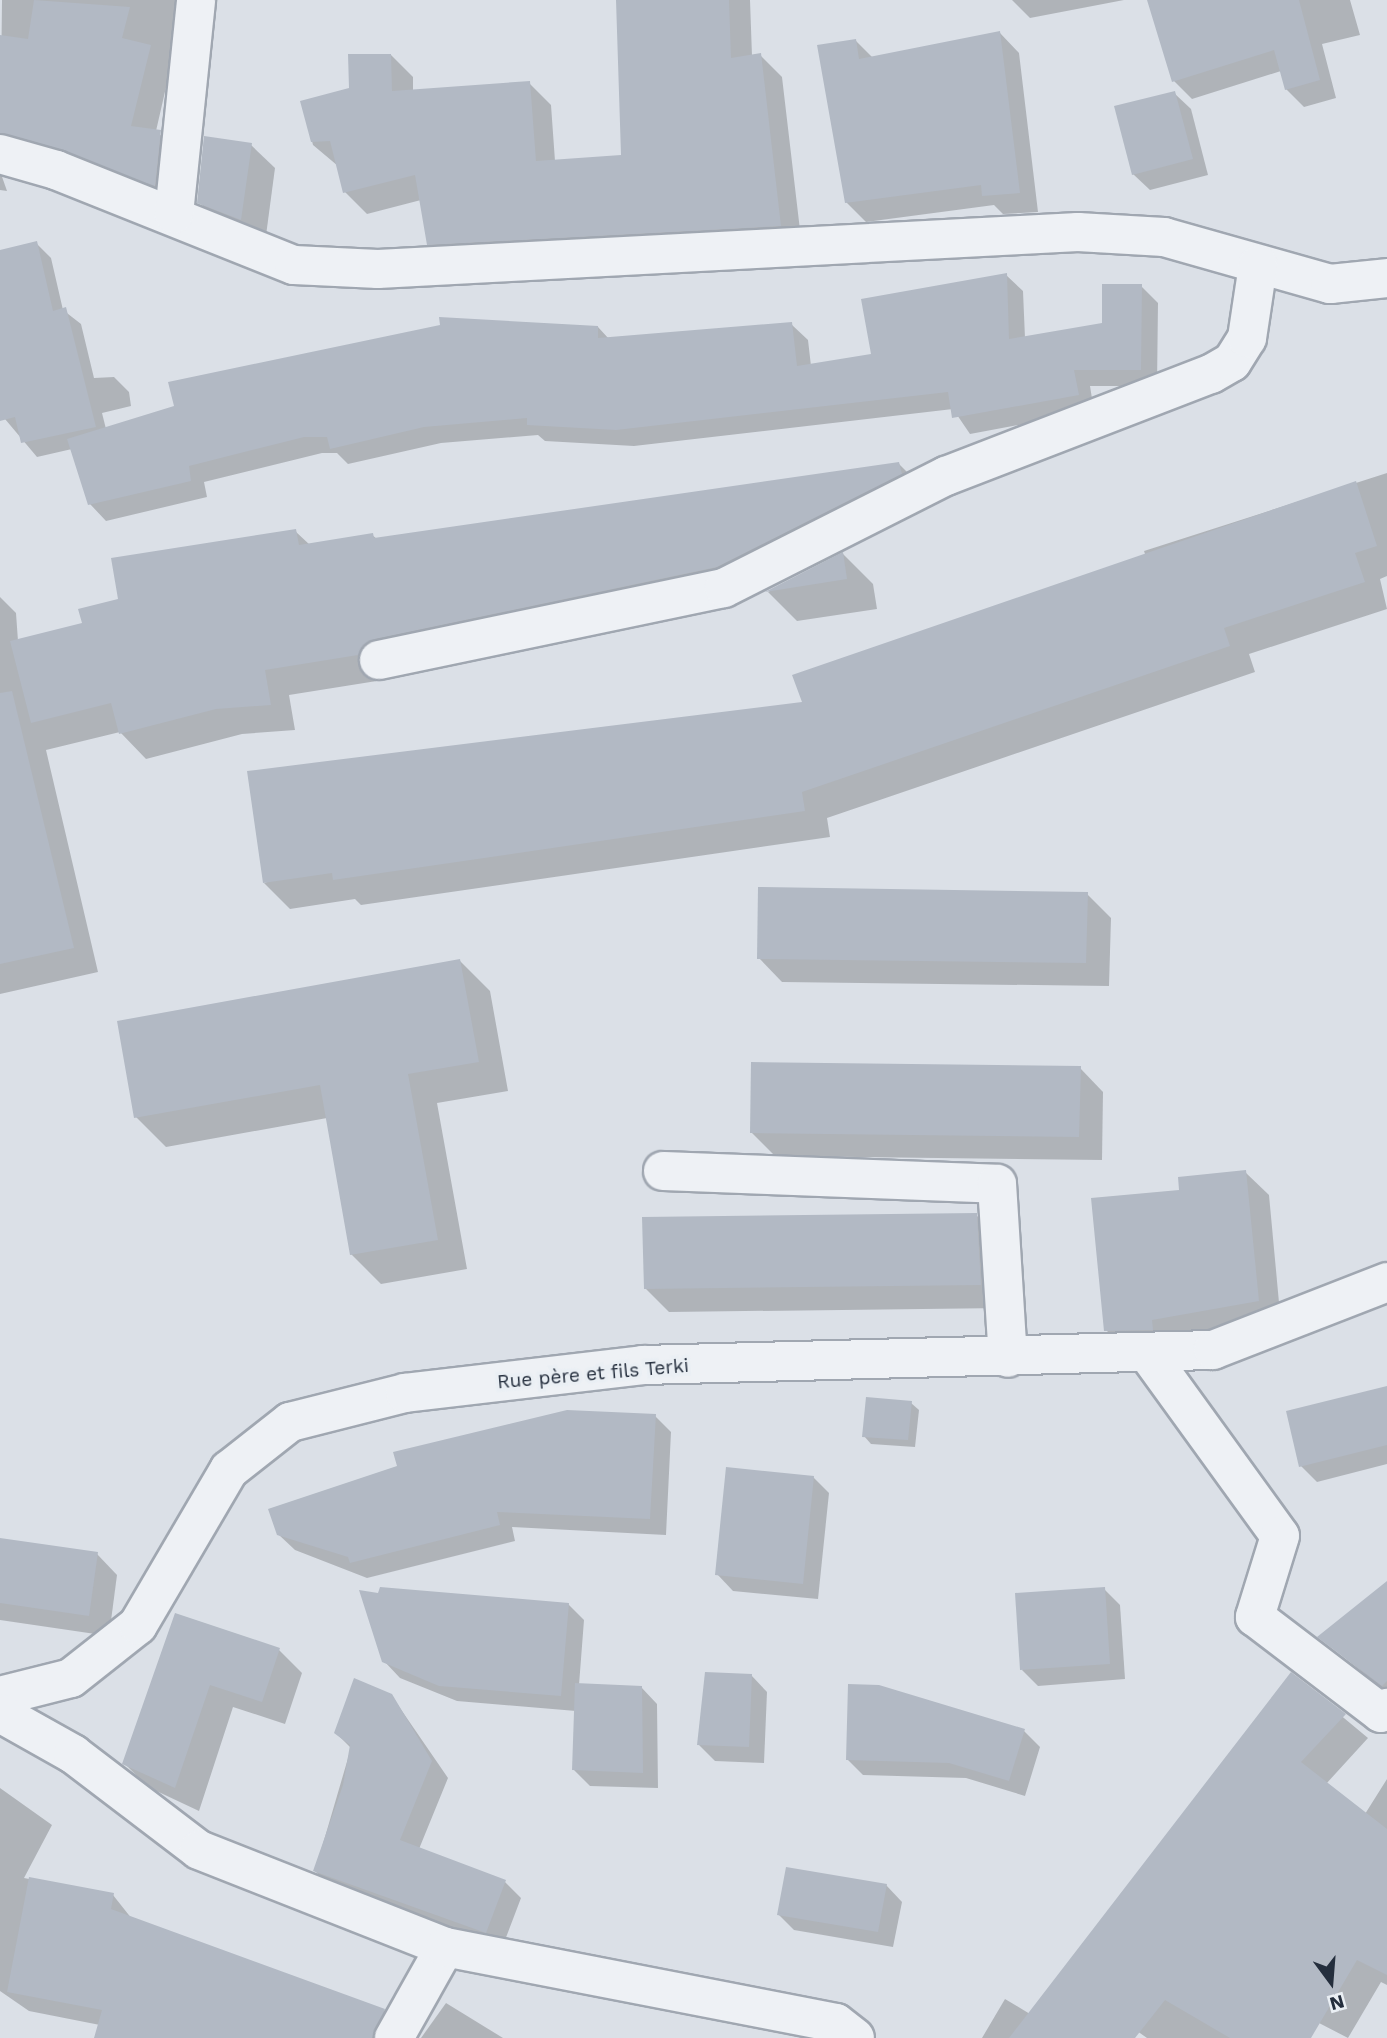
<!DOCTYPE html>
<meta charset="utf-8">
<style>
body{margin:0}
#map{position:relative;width:1387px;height:2038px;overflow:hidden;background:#dbe0e7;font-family:"Work Sans",sans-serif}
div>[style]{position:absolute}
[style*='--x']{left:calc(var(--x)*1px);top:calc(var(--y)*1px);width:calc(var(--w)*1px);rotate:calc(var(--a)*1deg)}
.shadow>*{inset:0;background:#0003}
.building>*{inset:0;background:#b2b9c4}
.roads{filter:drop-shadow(2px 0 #a0a7b1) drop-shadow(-2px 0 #a0a7b1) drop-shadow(0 2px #a0a7b1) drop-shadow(0 -2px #a0a7b1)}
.minor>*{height:38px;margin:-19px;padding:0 19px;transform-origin:19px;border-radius:19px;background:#eef1f5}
.tertiary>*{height:38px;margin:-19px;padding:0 19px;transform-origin:19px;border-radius:19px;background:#eef1f5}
span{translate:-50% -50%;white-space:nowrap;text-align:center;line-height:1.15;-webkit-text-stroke:7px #eaeff4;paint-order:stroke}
.street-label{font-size:19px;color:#242e3d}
.north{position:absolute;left:1296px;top:1947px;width:70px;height:70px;-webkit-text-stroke:5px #eaeff4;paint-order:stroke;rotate:164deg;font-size:19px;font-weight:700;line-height:28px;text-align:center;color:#242e3d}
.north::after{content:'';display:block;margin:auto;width:24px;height:32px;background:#242e3d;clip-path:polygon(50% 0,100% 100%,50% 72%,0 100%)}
</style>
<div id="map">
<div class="shadow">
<div style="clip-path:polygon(2px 0,186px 0,156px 131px,181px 153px,175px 206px,0 168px)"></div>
<div style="clip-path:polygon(618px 0,750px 0,752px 56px,760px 55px,782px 77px,802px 247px,451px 266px,428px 244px,421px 200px,367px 214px,345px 192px,338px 166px,313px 145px,302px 102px,350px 89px,391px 55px,413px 77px,413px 91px,529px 83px,551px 105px,555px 161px,623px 157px)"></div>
<div style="clip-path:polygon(1012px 0,1124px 0,1030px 18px)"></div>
<div style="clip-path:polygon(1149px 0,1350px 0,1360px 35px,1322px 44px,1336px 98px,1304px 107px,1286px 89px,1281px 71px,1192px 99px,1174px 81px)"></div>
<div style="clip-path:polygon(1000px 33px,1019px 53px,1038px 212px,1003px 214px,994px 205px,866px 222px,846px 202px,856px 41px,873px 58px)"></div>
<div style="clip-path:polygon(1174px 93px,1191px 109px,1208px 175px,1150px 190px,1133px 174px)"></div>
<div style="clip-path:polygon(251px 145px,275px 168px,265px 243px,223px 226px,199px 202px)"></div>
<div style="clip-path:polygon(0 171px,7px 191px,0 190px)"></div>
<div style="clip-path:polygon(36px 243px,51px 258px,63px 310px,81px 324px,94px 378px,114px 377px,129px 392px,131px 406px,102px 413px,106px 429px,598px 327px,609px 339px,791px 324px,808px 340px,811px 366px,873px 356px,1006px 275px,1023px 291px,1025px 338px,1103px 324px,1141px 286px,1158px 303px,1157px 386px,1090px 386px,1094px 411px,970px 434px,953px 409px,634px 446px,545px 441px,538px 435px,441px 443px,348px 464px,337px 453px,322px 453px,204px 482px,207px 497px,106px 521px,90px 504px,72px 449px,37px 457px,5px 419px,0 399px,0 252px)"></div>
<div style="clip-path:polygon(899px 464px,924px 489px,742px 592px,400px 663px,383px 680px,289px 695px,295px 730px,242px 734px,146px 759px,120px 732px,46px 750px,98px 972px,0 994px,0 597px,16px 613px,18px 641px,84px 625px,120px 600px,295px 531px,310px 545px,372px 535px,377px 539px)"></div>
<div style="clip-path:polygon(1387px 473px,1387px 576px,1380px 579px,1387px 609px,1249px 654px,1255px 672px,827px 818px,830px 837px,361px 905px,355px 899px,290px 909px,264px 883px,804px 703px,1146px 557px,1144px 551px)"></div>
<div style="clip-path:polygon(843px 554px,873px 584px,877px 609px,797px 621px,768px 592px)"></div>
<div style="clip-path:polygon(1087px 894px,1111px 918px,1109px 986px,782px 982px,759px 958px)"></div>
<div style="clip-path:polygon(460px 961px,490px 991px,508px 1091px,437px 1103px,467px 1269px,381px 1284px,351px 1254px,327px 1118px,166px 1147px,136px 1117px)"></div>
<div style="clip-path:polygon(1080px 1068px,1103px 1092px,1102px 1160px,775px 1156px,752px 1133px)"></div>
<div style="clip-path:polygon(1245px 1172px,1269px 1195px,1281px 1324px,1130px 1354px,1106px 1330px)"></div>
<div style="clip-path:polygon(976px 1215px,1000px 1238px,1004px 1308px,669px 1312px,645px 1288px)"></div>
<div style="clip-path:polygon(1387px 1388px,1387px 1464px,1317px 1482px,1301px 1466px)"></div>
<div style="clip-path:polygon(911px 1403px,919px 1410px,915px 1447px,871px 1444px,864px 1436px)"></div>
<div style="clip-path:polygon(655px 1416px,671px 1432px,666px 1535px,512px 1527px,515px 1541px,367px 1578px,295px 1550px,278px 1534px)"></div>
<div style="clip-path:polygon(813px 1477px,829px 1493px,818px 1599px,733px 1591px,717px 1574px)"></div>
<div style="clip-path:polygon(0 1540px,97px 1554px,117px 1575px,109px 1636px,0 1620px)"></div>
<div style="clip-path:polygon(1387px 1582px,1387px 1692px,1320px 1637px)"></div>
<div style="clip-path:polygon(1104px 1589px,1120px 1605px,1125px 1679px,1038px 1686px,1022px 1670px)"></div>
<div style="clip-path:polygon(568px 1604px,584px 1620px,579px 1685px,641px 1687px,657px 1704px,658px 1788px,590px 1786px,574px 1770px,576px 1711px,457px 1701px,400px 1678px,384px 1661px)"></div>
<div style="clip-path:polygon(176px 1615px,279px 1650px,302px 1673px,285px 1724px,233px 1707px,199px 1811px,148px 1787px,124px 1763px)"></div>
<div style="clip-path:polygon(1291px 1674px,1368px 1738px,1326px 1784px,1365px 1814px,1387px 1779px,1387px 1985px,1381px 1982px,1348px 2038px,1319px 2023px,1309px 2038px,1147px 2038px,1130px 2026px,1123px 2038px,982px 2038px,1005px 1999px,1030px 2014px)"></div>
<div style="clip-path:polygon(751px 1675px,767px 1692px,764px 1763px,715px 1761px,699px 1745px)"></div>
<div style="clip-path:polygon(391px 1695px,448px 1778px,419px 1849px,505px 1882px,521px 1898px,502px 1948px,331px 1887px,315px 1871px,351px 1748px,336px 1733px)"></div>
<div style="clip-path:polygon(1024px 1731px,1040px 1747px,1025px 1796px,966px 1778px,863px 1775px,847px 1759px)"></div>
<div style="clip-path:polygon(0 1788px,52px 1825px,24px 1878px,113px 1895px,132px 1919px,384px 2010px,404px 2030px,401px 2038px,96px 2038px,100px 2025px,29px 2011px,0 1991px)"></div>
<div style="clip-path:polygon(886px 1885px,902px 1902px,893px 1947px,794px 1930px,778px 1914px)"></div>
<div style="clip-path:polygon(446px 2003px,503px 2038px,421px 2038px)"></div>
</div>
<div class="building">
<div style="clip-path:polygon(34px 0,130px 7px,122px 38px,151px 45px,131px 126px,161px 130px,155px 186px,0 133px,0 35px,28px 39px)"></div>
<div style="clip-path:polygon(616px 0,729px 0,731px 58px,761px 53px,781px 226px,427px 245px,415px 175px,343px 193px,330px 141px,311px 142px,300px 101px,349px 88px,348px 54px,391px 54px,392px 91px,530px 81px,536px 161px,621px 155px)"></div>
<div style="clip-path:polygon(1147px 0,1299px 0,1320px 80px,1285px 90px,1274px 50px,1172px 82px)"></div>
<div style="clip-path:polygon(1000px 31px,1020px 193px,982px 196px,981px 185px,845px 203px,817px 45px,856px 39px,859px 59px)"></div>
<div style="clip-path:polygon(1175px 91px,1193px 159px,1132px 175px,1114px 106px)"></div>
<div style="clip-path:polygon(204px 136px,252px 143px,241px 220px,197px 203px)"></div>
<div style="clip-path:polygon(37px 241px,53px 311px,66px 307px,96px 427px,21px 443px,15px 417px,0 421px,0 250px)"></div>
<div style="clip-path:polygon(1007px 273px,1009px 339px,1102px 323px,1102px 284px,1142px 284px,1141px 370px,1074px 370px,1079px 395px,952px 418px,948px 392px,616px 430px,527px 425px,527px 418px,424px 427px,330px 449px,327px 437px,304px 437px,189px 466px,191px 481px,88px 505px,67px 439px,174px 406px,168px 382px,440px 325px,439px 317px,598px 326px,598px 338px,792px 322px,797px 366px,871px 354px,861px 299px)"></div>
<div style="clip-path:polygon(899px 462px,902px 474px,717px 567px,375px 639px,358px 655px,265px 670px,271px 705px,216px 709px,119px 734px,111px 703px,31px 723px,10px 641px,82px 623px,78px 609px,118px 599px,111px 558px,296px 529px,299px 545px,373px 533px,374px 538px)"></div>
<div style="clip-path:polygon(1356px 481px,1377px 546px,1355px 553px,1365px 582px,1224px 628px,1230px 646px,802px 792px,805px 811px,333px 880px,332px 873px,263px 883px,247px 771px,802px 702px,792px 675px)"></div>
<div style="clip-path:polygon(843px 552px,847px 579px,765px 592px)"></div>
<div style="clip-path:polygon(12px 691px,74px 948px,0 964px,0 693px)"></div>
<div style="clip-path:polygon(758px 887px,1088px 892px,1086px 963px,757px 959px)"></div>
<div style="clip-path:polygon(460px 959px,479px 1062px,408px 1074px,438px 1240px,350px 1255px,320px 1085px,134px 1118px,117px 1021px)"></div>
<div style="clip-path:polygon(751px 1062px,1081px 1066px,1079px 1137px,750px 1133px)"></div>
<div style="clip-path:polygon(1246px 1170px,1259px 1301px,1152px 1320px,1153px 1330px,1104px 1331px,1091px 1198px,1179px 1190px,1178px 1177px)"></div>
<div style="clip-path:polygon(977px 1213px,981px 1285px,644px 1289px,642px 1217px)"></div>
<div style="clip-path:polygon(1387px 1386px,1387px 1445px,1299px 1467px,1286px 1411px)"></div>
<div style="clip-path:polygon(866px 1397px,912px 1401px,908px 1440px,862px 1437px)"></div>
<div style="clip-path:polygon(567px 1410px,656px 1414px,650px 1519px,497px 1512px,500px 1525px,350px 1563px,348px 1557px,277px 1535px,268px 1509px,397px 1466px,393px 1452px)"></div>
<div style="clip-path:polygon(726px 1467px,814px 1476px,803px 1584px,715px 1575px)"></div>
<div style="clip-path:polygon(0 1538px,98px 1552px,89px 1616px,0 1603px)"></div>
<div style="clip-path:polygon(1387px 1581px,1387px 1681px,1382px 1686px,1317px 1637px)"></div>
<div style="clip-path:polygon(380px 1587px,569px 1603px,561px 1696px,439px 1686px,382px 1662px,359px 1590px,378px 1593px)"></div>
<div style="clip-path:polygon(1105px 1587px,1110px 1664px,1020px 1670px,1015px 1593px)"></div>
<div style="clip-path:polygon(175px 1613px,280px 1648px,262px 1702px,210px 1685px,175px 1788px,122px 1764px)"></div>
<div style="clip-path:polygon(705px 1672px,752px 1674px,749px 1747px,697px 1745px)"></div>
<div style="clip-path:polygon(1291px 1672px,1346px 1714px,1301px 1762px,1387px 1829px,1387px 1975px,1357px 1960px,1311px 2038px,1230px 2038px,1165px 2000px,1135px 2038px,1009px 2038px)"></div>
<div style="clip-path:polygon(354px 1678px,392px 1694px,432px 1761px,400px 1840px,506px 1880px,486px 1933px,313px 1871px,343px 1785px,350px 1745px,334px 1733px)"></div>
<div style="clip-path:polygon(575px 1683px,642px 1686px,643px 1773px,572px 1770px)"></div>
<div style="clip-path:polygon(848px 1684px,879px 1685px,1025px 1729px,1009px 1781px,949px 1763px,846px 1760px)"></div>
<div style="clip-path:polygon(786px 1867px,887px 1884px,878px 1932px,777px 1915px)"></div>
<div style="clip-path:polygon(29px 1877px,114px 1893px,111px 1909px,385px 2009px,372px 2038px,94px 2038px,102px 2010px,7px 1992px)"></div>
</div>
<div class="roads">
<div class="minor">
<div style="--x:0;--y:154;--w:58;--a:15.9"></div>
<div style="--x:56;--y:170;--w:256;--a:21.8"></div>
<div style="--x:294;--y:265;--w:84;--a:2.7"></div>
<div style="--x:378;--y:269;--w:701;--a:-3.03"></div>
<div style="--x:1078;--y:232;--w:86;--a:3.3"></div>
<div style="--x:1164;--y:237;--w:173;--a:15.8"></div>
<div style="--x:1330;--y:284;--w:57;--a:-6"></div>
<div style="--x:174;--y:214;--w:215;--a:-84.1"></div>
<div style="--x:379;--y:660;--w:352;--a:-11.8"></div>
<div style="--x:724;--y:588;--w:249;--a:-26.8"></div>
<div style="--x:946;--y:476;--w:284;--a:-21.1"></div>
<div style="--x:1211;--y:374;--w:24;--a:-30"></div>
<div style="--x:1232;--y:362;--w:28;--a:-58"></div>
<div style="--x:1247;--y:338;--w:74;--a:-81.4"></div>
<div style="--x:663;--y:1171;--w:334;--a:2.2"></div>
<div style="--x:997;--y:1184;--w:174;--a:86.4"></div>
<div style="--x:1149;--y:1355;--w:223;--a:54.1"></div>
<div style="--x:1280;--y:1536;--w:85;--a:107.2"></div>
<div style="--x:1255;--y:1617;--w:158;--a:37.3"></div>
<div style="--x:1381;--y:1713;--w:8;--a:-40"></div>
<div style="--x:0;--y:1696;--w:73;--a:-14.2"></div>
<div style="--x:71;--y:1678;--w:85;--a:-38.3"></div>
<div style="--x:138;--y:1625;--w:180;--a:-59.6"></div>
<div style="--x:229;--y:1470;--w:78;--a:-38.2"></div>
<div style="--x:290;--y:1422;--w:119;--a:-14.2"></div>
<div style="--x:405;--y:1393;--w:240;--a:-6.7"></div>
<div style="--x:643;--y:1365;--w:570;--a:-1.51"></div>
<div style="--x:1213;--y:1350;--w:187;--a:-21.3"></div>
<div style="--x:394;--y:2038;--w:104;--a:-60.7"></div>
</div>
<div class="tertiary">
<div style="--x:0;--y:1713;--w:84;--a:29.3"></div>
<div style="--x:73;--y:1754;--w:158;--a:37.3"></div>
<div style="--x:199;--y:1850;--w:264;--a:21.5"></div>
<div style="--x:445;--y:1947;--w:398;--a:11"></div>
<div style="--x:836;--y:2023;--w:24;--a:38"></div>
</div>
</div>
<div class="street-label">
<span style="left:593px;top:1374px;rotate:-5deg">Rue père et fils Terki</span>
</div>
<div class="north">N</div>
</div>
